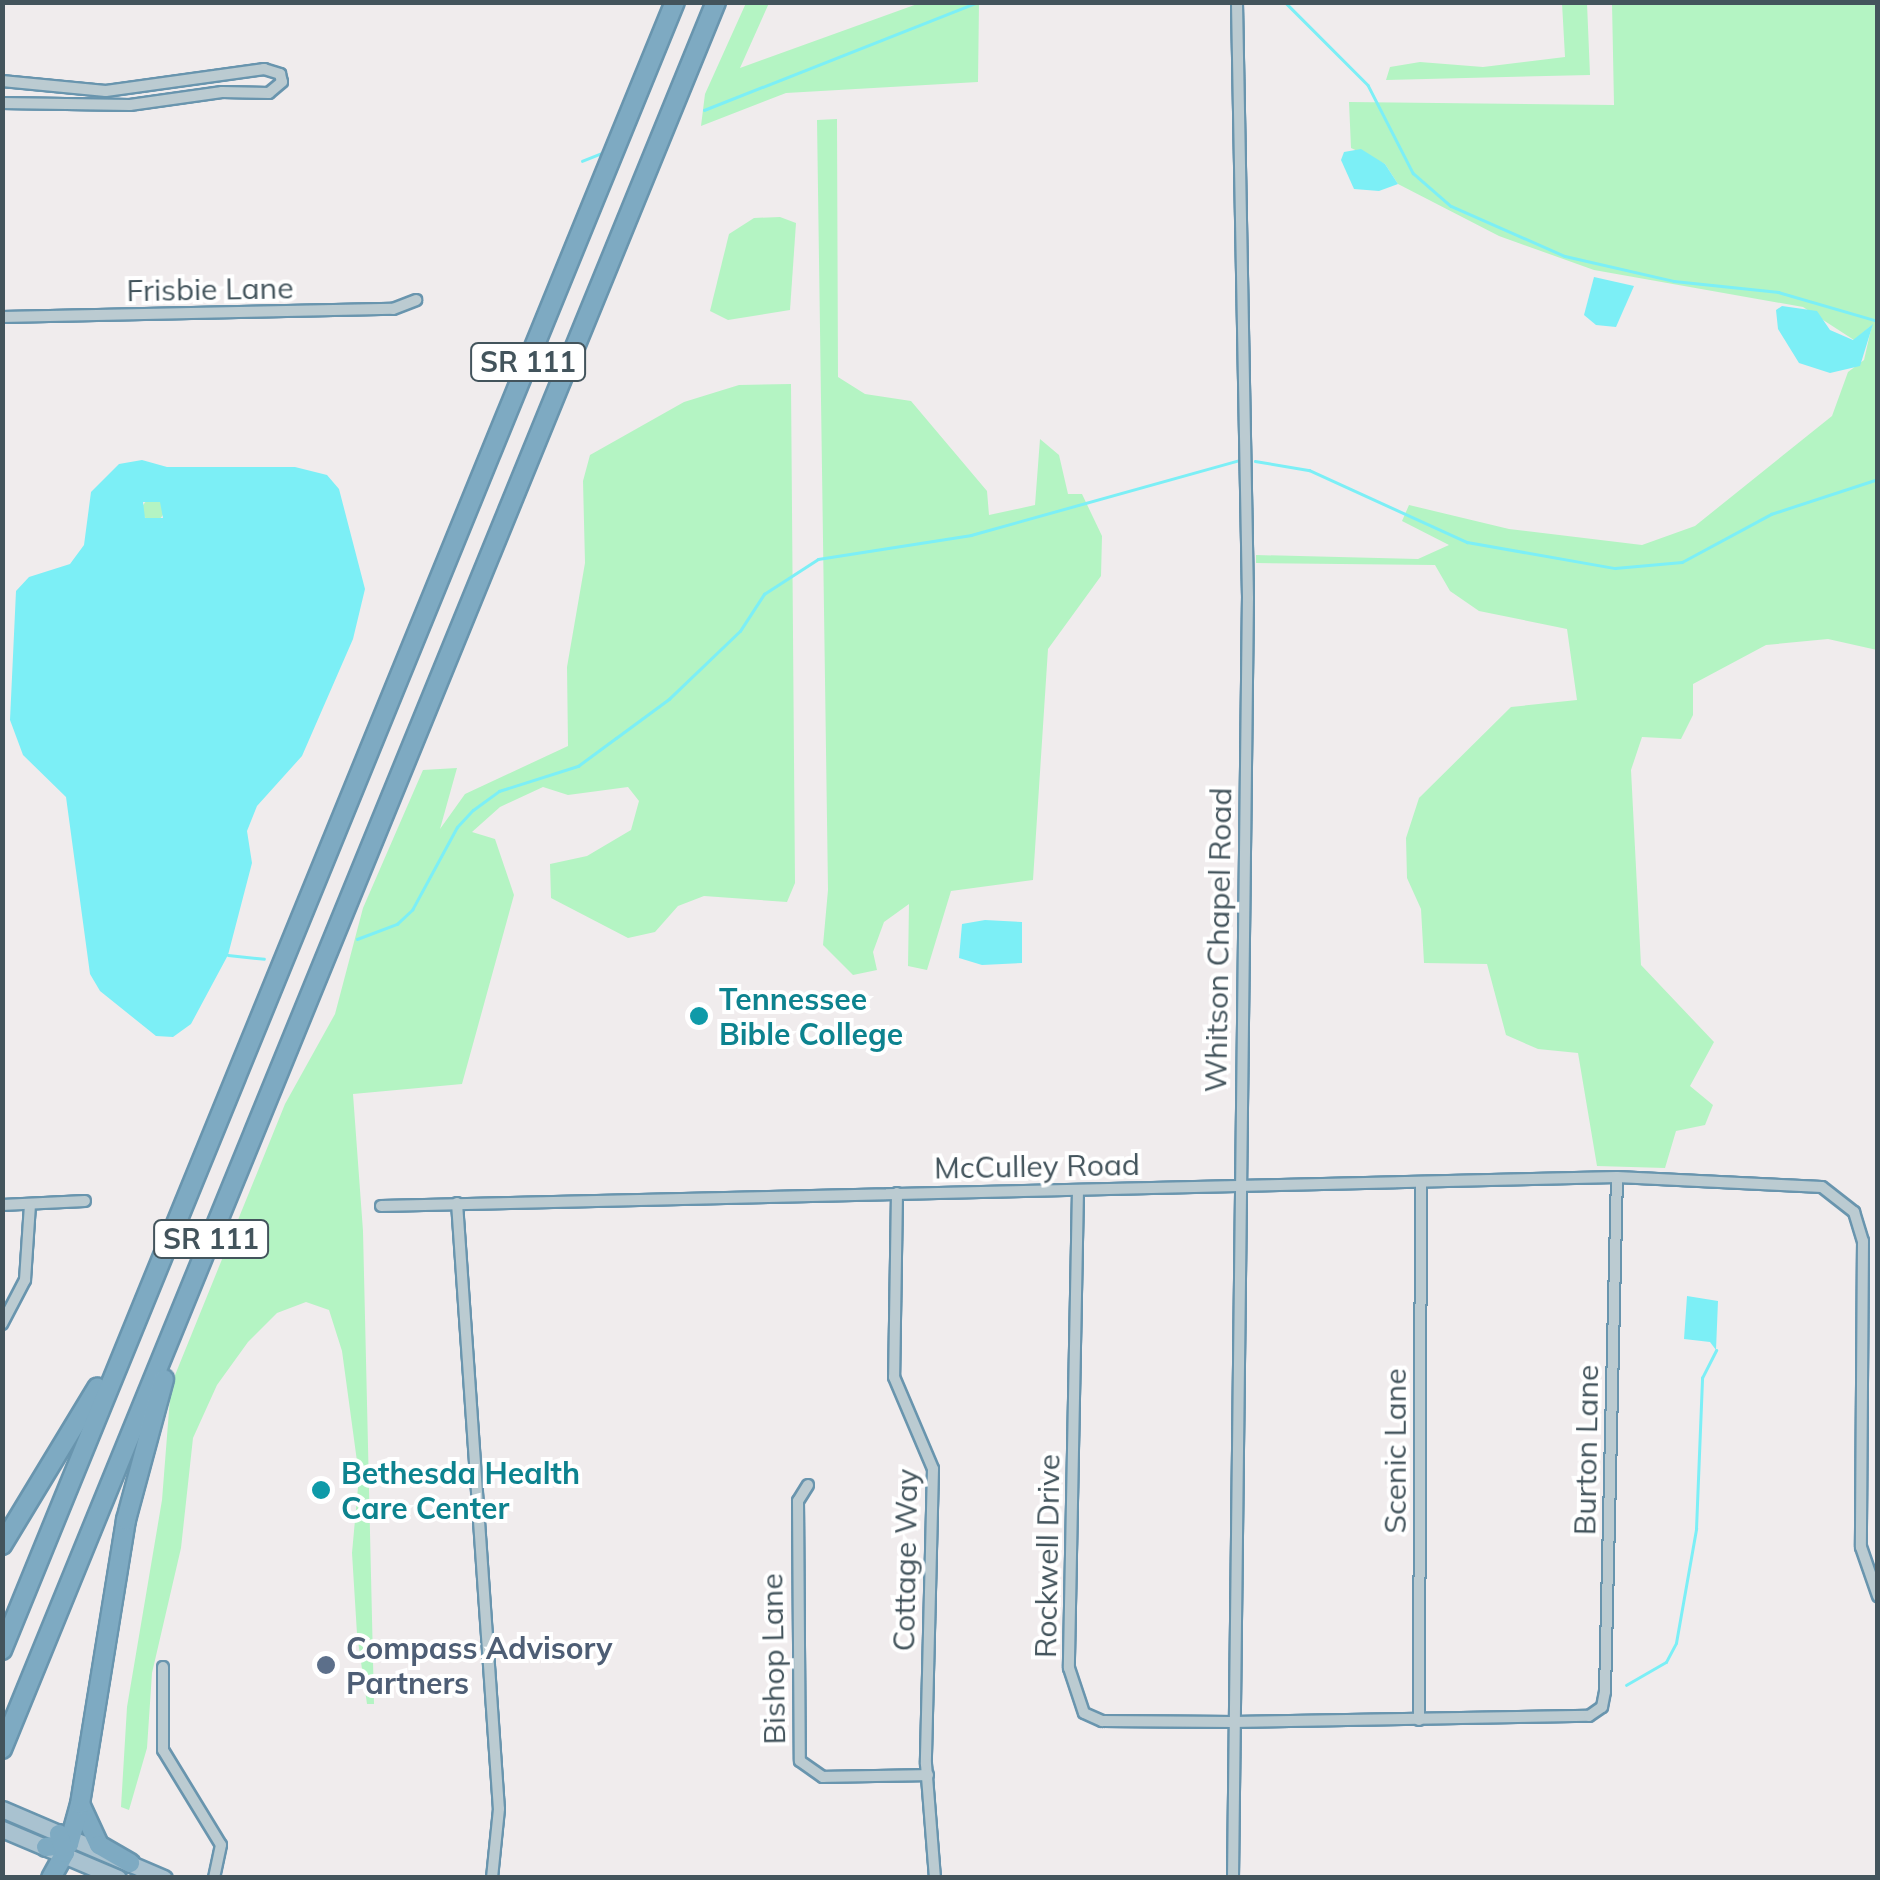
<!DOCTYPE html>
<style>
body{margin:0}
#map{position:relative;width:1880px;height:1880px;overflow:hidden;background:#f0eced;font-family:Mulish,sans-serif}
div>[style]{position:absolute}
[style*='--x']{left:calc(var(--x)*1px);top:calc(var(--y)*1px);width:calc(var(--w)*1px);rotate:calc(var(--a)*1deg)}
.green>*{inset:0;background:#b4f4c3}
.round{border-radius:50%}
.water>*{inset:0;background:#7ceff6}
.stream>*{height:2.5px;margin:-1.25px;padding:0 1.25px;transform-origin:1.25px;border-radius:1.25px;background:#7ceff6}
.roads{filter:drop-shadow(2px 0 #6995ae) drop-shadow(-2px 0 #6995ae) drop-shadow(0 2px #6995ae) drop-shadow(0 -2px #6995ae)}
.minor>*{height:10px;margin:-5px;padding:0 5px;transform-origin:5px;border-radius:5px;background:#bbcbd1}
.primary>*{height:15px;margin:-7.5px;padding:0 7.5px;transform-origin:7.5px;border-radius:7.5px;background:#a9c2d0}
.motorway>*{height:18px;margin:-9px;padding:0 9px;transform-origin:9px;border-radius:9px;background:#7eaac2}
.dots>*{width:28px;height:28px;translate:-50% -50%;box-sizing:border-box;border:5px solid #fff;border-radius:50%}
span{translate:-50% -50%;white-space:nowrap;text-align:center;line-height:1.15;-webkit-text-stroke:8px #fff;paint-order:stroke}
.shield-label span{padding:2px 8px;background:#fff;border:2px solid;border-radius:8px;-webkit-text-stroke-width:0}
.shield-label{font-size:28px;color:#43545c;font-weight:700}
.street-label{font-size:30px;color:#43545c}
.culture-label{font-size:30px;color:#0d838f;font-weight:700}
.left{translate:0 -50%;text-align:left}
.service-label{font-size:30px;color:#4e5e75;font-weight:700}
.frame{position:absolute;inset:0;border:5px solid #43545c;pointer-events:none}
</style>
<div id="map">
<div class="green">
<div style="clip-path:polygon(746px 3px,769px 3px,740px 68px,920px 3px,979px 3px,978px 82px,786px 93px,701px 126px,705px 94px)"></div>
<div style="clip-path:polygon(1562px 3px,1587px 3px,1590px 75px,1386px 80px,1390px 67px,1420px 62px,1483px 67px,1565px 57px)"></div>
<div style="clip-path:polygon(1612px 3px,1877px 3px,1877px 650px,1828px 639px,1766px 645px,1693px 684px,1693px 715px,1681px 739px,1642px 737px,1631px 770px,1641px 965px,1714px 1042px,1690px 1086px,1713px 1105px,1705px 1125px,1676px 1131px,1665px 1168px,1597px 1166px,1578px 1053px,1538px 1049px,1506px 1035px,1487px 964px,1424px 963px,1421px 909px,1407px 878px,1406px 838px,1419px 798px,1511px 707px,1577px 700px,1567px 629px,1479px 611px,1450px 591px,1435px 565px,1256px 563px,1256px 555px,1418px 559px,1449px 545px,1402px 521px,1409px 505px,1509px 529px,1642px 545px,1695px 526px,1832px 416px,1848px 372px,1864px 360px,1872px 325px,1854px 340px,1803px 307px,1594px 270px,1499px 236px,1398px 184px,1385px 164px,1351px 148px,1349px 102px,1614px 105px)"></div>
<div style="clip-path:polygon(837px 119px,838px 377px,865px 394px,911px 401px,987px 491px,989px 515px,1035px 505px,1040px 439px,1059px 455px,1068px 494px,1082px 494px,1102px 536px,1101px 576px,1048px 649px,1033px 880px,951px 891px,927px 970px,908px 966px,909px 904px,884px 922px,873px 952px,877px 970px,853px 975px,823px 945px,828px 890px,817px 120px)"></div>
<div style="clip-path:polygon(780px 217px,796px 223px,790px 310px,728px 320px,710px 311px,729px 234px,754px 218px)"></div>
<div style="clip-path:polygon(791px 384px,795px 883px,787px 902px,704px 896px,678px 906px,655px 932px,628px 938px,551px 898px,550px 864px,587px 856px,631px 830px,639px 801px,628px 787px,568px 795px,543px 787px,500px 807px,472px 832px,495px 839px,514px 895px,462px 1084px,353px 1094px,363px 1231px,374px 1704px,367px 1704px,357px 1634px,352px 1553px,359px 1476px,342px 1351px,329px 1310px,306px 1302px,277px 1313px,248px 1342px,217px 1385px,193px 1438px,181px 1548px,152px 1673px,147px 1748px,129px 1810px,121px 1807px,127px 1707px,162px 1500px,171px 1385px,285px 1104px,335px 1014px,363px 908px,423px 770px,457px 768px,440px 829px,465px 794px,568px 746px,567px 667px,585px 563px,583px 481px,590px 455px,684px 402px,739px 385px)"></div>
<div class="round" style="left:142px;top:499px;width:22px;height:22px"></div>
</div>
<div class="water">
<div style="clip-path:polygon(1361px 149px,1385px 164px,1398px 184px,1379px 191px,1354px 189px,1341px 160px,1344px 152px)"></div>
<div style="clip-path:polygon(1594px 277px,1634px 286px,1616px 327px,1596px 325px,1584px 315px)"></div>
<div style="clip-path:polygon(1782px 306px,1817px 311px,1830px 330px,1853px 340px,1873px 324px,1860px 366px,1830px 373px,1799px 363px,1778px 329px,1776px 310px)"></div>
<div style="clip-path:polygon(evenodd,142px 460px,167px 467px,295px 467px,327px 475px,339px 489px,365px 589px,353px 639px,302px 756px,257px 806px,247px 831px,252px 863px,228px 955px,191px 1024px,173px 1037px,156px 1036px,100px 991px,90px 974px,66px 797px,23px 755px,10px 720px,16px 591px,29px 577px,70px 564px,84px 545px,91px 492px,119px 464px,142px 460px,143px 502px,160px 502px,163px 518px,145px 518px,143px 502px)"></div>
<div style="clip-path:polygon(985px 920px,1022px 922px,1022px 963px,982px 965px,959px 958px,962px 924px)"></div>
<div style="clip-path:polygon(1687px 1296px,1718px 1301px,1716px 1350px,1710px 1342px,1684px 1339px)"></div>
</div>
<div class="stream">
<div style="--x:1285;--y:2;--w:117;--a:45"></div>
<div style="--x:1368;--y:85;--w:99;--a:62.9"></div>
<div style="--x:1413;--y:173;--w:50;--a:41"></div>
<div style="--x:1451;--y:206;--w:124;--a:23.7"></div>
<div style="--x:1565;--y:256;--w:112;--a:12.9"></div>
<div style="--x:1674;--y:281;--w:105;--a:6"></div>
<div style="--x:1778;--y:292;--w:104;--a:16.2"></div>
<div style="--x:704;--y:110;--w:295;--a:-21.5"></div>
<div style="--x:582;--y:161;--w:24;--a:-22"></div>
<div style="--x:1255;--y:461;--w:55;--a:9.5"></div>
<div style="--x:1309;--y:470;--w:174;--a:24.5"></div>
<div style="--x:1467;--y:542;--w:150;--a:10"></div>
<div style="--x:1615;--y:568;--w:67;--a:-5.1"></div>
<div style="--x:1682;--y:562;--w:101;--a:-28.3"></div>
<div style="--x:1771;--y:514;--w:113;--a:-18.1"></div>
<div style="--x:357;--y:939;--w:43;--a:-20.6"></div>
<div style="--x:397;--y:924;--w:21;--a:-43"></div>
<div style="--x:412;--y:910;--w:94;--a:-61.5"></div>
<div style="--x:457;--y:827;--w:23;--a:-47"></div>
<div style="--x:473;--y:810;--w:32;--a:-36"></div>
<div style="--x:499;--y:791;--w:83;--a:-17.6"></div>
<div style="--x:578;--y:766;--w:47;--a:-36.4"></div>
<div style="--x:616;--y:738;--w:66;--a:-36.3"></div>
<div style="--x:669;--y:699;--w:98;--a:-43.8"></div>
<div style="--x:740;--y:631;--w:44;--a:-57"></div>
<div style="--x:764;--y:594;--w:64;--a:-32.9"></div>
<div style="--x:818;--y:559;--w:155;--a:-8.9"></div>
<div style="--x:971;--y:535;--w:279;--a:-15.6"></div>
<div style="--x:228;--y:955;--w:36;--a:6"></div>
<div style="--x:1626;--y:1685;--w:46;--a:-29.9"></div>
<div style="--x:1666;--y:1662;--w:21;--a:-62"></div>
<div style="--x:1676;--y:1643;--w:116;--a:-80"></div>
<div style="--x:1696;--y:1529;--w:151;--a:-87.7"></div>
<div style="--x:1702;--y:1378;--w:31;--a:-63"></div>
</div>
<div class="roads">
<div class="minor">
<div style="--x:2;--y:81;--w:104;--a:5.5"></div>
<div style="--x:106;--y:91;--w:160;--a:-7.9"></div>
<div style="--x:264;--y:69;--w:17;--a:17"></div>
<div style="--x:280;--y:74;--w:8;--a:76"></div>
<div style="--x:282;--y:82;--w:17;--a:140"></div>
<div style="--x:269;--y:93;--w:47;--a:-178.8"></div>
<div style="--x:222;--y:92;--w:93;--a:172"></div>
<div style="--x:130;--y:105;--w:128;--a:-179.1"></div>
<div style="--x:2;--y:317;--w:391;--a:-1.2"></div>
<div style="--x:393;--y:309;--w:25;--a:-21"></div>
<div style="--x:1078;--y:1190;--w:478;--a:91.1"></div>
<div style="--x:1069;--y:1668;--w:47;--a:71.6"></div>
<div style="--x:1084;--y:1713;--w:20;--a:24"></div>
<div style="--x:1102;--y:1721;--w:131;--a:0.4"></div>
<div style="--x:1233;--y:1722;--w:356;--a:-1"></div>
<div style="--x:1589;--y:1716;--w:16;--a:-35"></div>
<div style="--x:1602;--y:1707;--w:15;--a:-79"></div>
<div style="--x:1605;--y:1692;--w:515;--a:-88.67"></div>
<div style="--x:897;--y:1193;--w:184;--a:90.9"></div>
<div style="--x:894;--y:1377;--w:100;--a:67"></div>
<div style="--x:933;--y:1469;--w:295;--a:91.4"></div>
<div style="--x:926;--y:1764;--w:114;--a:85.5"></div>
<div style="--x:457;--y:1203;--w:607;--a:86.04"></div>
<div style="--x:499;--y:1809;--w:69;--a:95.8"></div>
<div style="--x:2;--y:1205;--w:83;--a:-2.8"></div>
<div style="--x:381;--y:1206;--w:1236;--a:-1.34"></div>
<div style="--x:1617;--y:1177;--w:205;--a:2.8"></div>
<div style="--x:1822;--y:1187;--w:41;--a:38"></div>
<div style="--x:1854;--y:1212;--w:30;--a:73"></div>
<div style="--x:1863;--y:1241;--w:306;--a:90.4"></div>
<div style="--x:1861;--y:1547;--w:52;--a:70.9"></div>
<div style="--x:2;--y:1324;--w:50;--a:-62.4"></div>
<div style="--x:25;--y:1280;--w:75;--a:-86.2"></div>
<div style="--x:808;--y:1485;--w:19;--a:122"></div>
<div style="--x:798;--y:1501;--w:260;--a:89.6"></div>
<div style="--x:800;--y:1761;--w:28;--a:35"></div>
<div style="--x:823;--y:1777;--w:105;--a:-1.1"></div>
<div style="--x:163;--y:1667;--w:83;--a:90"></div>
<div style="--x:163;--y:1750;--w:111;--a:58.6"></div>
<div style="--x:221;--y:1845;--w:34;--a:102"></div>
<div style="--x:1419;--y:1720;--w:537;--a:-89.79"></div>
<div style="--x:1233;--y:1878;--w:1280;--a:-89.33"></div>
<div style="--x:1248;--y:598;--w:596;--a:-91.06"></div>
</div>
<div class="primary">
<div style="--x:2;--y:1809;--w:176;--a:23.1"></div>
<div style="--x:2;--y:1829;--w:126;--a:22.9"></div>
</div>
<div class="motorway">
<div style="--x:2;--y:1545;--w:184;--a:-58.8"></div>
<div style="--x:2;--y:1650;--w:1780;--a:-67.79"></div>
<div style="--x:2;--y:1749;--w:1887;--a:-67.77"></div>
<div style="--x:81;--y:1806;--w:43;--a:65.2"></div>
<div style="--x:99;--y:1845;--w:36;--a:30"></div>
<div style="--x:46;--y:1847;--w:23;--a:-7"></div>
<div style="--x:69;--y:1844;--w:41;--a:-74.6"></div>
<div style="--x:80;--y:1804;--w:288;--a:-80.8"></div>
<div style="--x:126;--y:1520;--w:146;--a:-74.9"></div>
<div style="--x:51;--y:1878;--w:29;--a:-61"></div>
<div style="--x:65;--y:1853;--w:20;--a:-108"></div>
</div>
</div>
<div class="dots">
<div style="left:699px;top:1016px;background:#0f9aa8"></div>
<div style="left:321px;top:1490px;background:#0f9aa8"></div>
<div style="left:326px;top:1665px;background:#5c6f8a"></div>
</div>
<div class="shield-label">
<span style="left:528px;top:362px">SR 111</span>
<span style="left:211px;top:1239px">SR 111</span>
</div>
<div class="street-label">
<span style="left:210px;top:289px;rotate:-1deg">Frisbie Lane</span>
<span style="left:1218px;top:940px;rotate:-89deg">Whitson Chapel Road</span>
<span style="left:1037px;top:1166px;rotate:-1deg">McCulley Road</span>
<span style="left:1586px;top:1450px;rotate:-89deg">Burton Lane</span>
<span style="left:1395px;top:1451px;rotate:-90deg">Scenic Lane</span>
<span style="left:1047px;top:1556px;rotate:-89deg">Rockwell Drive</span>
<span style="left:905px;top:1560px;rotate:-89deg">Cottage Way</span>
<span style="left:773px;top:1659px;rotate:-91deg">Bishop Lane</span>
</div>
<div class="culture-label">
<span class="left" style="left:719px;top:1016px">Tennessee<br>Bible College</span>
<span class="left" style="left:341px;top:1490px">Bethesda Health<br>Care Center</span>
</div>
<div class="service-label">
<span class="left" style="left:346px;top:1665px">Compass Advisory<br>Partners</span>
</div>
<div class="frame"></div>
</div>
